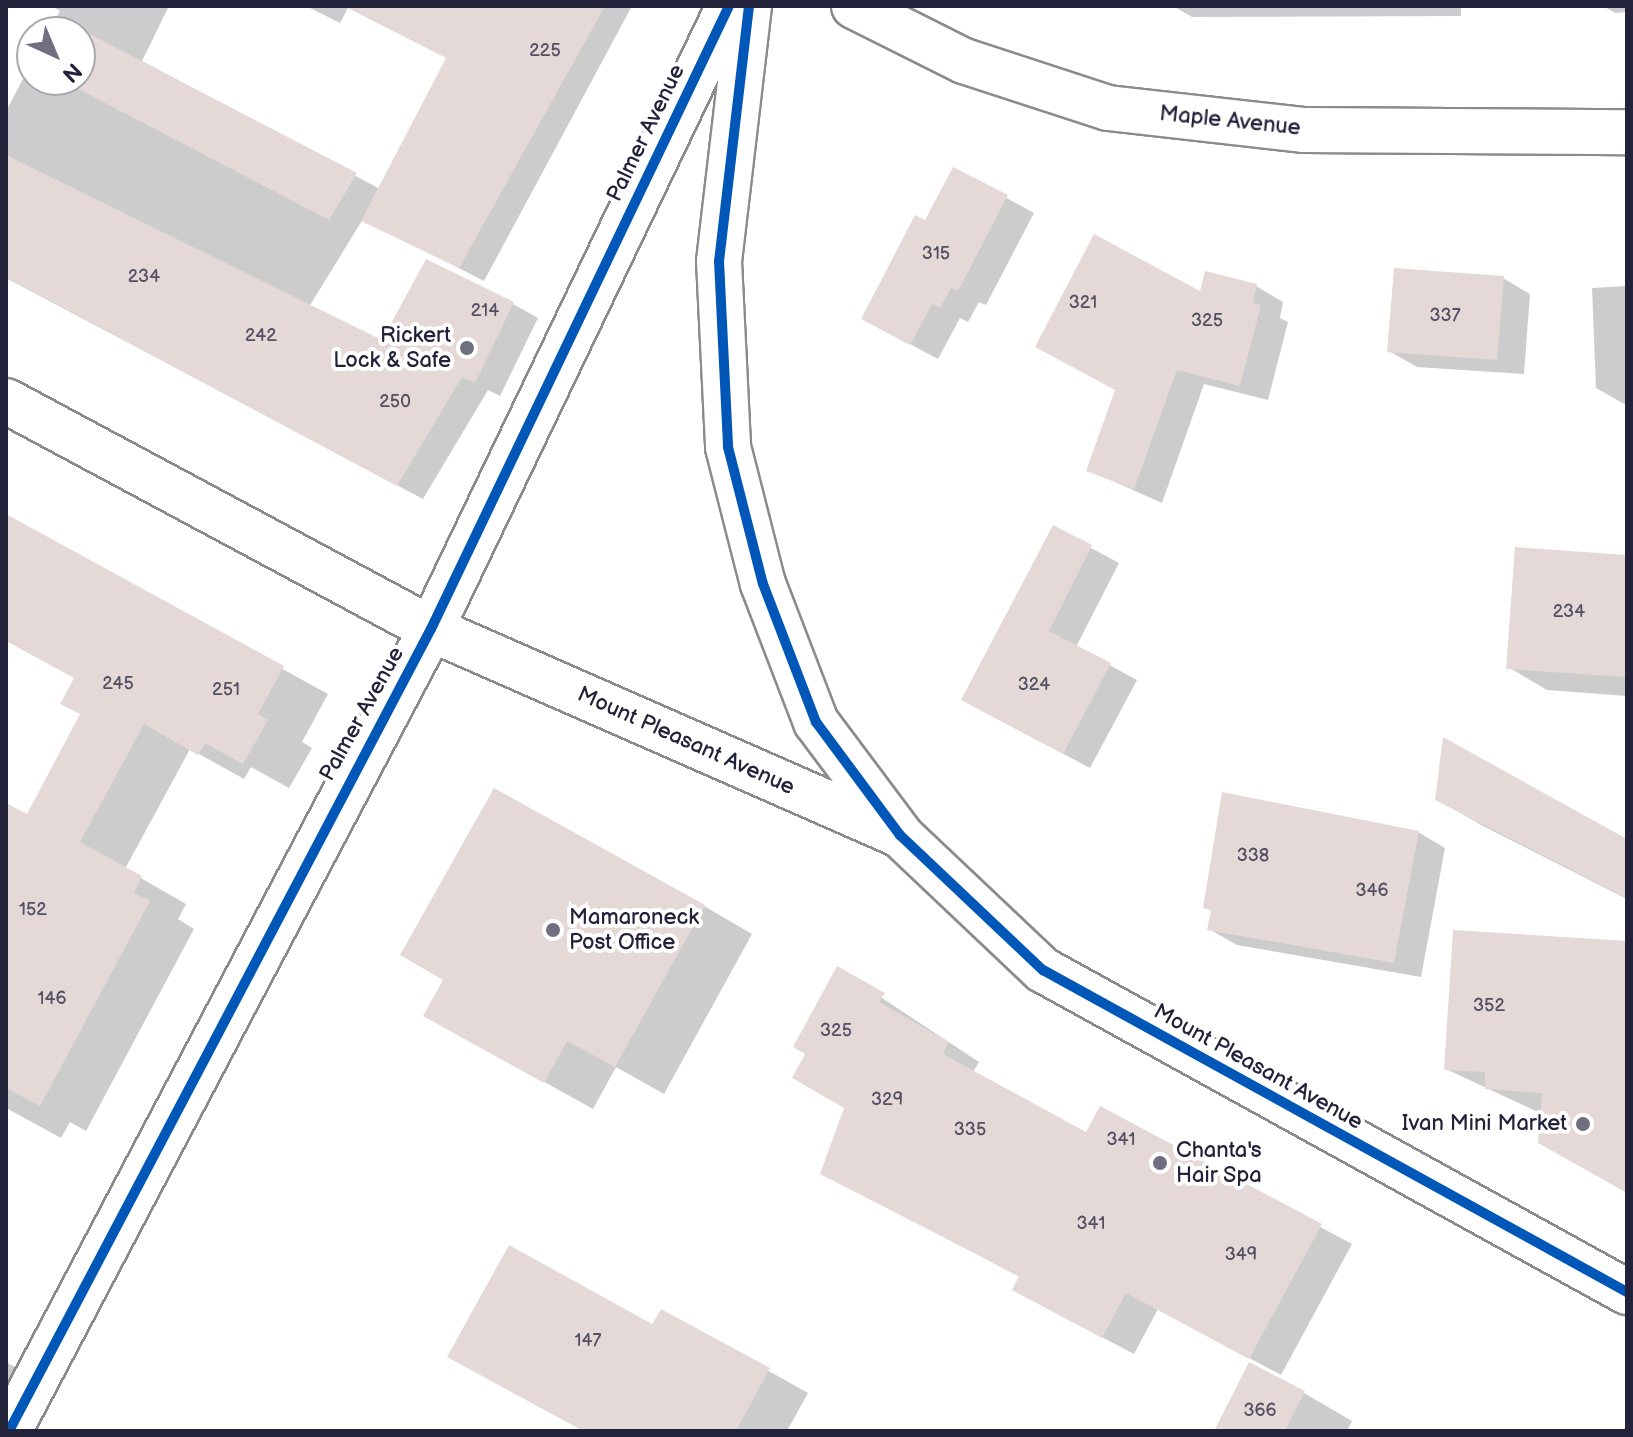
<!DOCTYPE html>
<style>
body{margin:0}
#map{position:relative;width:1633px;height:1437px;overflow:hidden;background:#fff;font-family:"Balsamiq Sans",sans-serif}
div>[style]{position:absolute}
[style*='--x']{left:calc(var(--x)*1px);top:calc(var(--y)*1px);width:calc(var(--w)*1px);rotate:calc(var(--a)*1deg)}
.shadow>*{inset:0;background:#0003}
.building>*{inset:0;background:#e5d9d7}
.roads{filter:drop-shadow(2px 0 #8a8a8f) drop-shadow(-2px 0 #8a8a8f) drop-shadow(0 2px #8a8a8f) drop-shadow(0 -2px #8a8a8f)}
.minor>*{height:44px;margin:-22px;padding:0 22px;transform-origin:22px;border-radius:22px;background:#fff}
.cycleway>*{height:10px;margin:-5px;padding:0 5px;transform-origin:5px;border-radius:5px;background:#0057b8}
.dots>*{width:22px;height:22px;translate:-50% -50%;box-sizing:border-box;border:4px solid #fff;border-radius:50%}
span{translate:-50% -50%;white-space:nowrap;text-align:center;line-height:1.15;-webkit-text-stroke:8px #fff;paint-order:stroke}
.number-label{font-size:18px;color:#535062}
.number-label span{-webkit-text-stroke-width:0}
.street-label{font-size:22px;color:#22223b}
.poi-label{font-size:22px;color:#22223b}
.right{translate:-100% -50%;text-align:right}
.left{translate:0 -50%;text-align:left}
.frame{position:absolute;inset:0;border:8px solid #22223b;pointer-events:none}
.north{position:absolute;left:16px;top:16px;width:80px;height:80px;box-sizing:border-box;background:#fff;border:2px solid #a7a7b1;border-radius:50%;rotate:136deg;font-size:22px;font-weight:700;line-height:32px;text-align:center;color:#22223b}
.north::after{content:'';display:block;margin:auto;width:28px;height:36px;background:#6f6f80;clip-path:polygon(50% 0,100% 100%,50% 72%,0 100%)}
</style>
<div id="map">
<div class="shadow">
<div style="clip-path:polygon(51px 6px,169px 6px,142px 61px,380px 189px,448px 58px,348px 8px,340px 23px,306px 6px,632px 6px,484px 281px,363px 219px,309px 307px,383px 343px,513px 304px,538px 318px,500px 396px,488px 390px,423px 499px,6px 278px,6px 111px,32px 62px,32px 80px,80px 80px,80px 32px,48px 32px,60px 11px)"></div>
<div style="clip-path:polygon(1173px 6px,1461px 6px,1461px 16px,1192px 17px)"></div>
<div style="clip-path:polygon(1603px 6px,1627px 6px,1627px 12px,1615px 13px)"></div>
<div style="clip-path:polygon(954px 169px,1034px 213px,986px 305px,979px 302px,968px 322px,960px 318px,938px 359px,891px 334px)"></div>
<div style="clip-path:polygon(1503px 278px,1530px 294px,1524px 374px,1417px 367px,1389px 351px)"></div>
<div style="clip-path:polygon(1256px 286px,1283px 302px,1280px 318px,1288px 322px,1268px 400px,1204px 384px,1162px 503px,1088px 470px,1201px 294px)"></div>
<div style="clip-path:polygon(1627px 286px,1627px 403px,1624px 404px,1596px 388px,1592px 288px)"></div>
<div style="clip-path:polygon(6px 517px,328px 694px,302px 742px,312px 748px,289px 788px,251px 767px,244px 779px,190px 749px,125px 869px,186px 904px,178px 919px,194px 929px,86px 1131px,70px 1122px,61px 1138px,6px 1108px,6px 805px,28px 817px,82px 714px,76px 678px,6px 639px)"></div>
<div style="clip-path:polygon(1054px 528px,1119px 563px,1076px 647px,1137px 680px,1090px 768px,990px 715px)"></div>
<div style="clip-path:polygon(1627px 557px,1627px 696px,1547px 690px,1508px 667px)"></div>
<div style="clip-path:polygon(1437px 799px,1627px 841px,1627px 899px,1481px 825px)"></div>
<div style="clip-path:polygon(1418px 832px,1445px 848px,1421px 977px,1237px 945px,1209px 929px,1213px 912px,1205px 907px)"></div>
<div style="clip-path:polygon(704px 906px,752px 934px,664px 1094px,616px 1067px,593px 1109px,474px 1043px)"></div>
<div style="clip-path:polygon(1627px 943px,1627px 1192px,1542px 1114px,1446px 1069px)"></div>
<div style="clip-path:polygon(838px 969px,979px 1062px,973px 1072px,1087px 1135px,1101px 1109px,1352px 1244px,1281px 1375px,1158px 1309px,1134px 1354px,1045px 1307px,1020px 1277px,822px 1173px,847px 1107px,808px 1053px)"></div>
<div style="clip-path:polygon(662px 1311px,808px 1393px,787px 1431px,585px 1431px)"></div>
<div style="clip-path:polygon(6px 1362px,24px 1372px,6px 1406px)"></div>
<div style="clip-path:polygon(1304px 1393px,1352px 1421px,1347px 1431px,1216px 1431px)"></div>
</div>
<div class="building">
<div style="clip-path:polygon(344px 6px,605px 6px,459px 268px,361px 221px,446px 58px)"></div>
<div style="clip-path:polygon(55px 16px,357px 173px,329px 220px,61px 80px,80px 80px,80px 32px,46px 32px)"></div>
<div style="clip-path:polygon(6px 155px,382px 340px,426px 259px,514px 302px,475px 383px,462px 377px,397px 486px,6px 277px)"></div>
<div style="clip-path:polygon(953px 167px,1008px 195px,958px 291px,951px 288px,940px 308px,932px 304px,910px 345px,861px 319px,915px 215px,925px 220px)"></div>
<div style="clip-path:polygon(1094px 234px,1200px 291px,1205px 271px,1257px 284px,1253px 303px,1261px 305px,1240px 386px,1177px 370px,1134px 489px,1086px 471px,1115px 390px,1035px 347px)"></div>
<div style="clip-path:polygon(1394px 268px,1504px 276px,1497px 360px,1387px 352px)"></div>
<div style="clip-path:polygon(6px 514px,284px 666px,258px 714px,268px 720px,243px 764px,205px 743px,198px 755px,144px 724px,80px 842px,142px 876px,134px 893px,150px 901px,40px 1106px,6px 1088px,6px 803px,27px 814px,80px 714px,60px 704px,74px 678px,6px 641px)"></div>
<div style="clip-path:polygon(1053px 525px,1092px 545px,1049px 631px,1111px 663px,1063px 754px,961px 700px)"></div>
<div style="clip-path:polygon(1515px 547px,1627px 555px,1627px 677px,1506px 669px)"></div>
<div style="clip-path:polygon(1443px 737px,1627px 839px,1627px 898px,1435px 800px)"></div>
<div style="clip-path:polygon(494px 788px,705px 905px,615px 1067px,567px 1041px,544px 1083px,423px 1016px,443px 980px,400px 955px)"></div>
<div style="clip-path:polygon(1222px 792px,1419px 831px,1394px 963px,1207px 930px,1211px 910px,1203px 908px)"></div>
<div style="clip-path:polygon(1453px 930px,1627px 941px,1627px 1193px,1538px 1143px,1542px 1093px,1485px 1089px,1485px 1072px,1444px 1070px)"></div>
<div style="clip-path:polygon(837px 966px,885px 993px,879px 1002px,949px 1042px,943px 1054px,1086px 1132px,1100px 1106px,1322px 1224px,1249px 1359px,1126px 1293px,1102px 1338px,1012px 1290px,1019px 1276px,820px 1174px,844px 1108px,792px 1078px,805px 1054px,793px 1047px)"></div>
<div style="clip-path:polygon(509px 1245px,652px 1324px,661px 1309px,770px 1368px,736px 1431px,583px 1431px,447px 1357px)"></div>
<div style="clip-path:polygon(1249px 1362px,1305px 1391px,1285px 1431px,1214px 1431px)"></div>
</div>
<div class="roads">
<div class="minor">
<div style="--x:749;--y:6;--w:257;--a:96.7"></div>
<div style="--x:719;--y:261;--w:186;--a:87.2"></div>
<div style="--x:728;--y:447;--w:141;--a:75.7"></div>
<div style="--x:763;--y:584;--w:148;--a:69"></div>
<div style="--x:816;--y:722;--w:139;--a:53.2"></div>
<div style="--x:854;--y:6;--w:123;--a:26.6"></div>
<div style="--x:964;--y:61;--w:151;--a:18.1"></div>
<div style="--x:1108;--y:108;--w:198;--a:6.4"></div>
<div style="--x:1305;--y:130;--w:322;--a:0.4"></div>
<div style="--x:6;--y:401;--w:482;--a:28.2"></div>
<div style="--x:431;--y:629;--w:512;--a:23.71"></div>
<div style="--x:900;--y:835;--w:197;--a:43.4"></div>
<div style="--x:1043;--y:970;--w:667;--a:28.87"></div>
<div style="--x:9;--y:1431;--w:906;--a:-62.25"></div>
<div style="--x:431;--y:629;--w:691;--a:-64.44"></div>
</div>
</div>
<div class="cycleway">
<div style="--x:749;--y:6;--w:257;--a:96.7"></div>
<div style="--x:719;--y:261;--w:186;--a:87.2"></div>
<div style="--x:728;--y:447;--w:141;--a:75.7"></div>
<div style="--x:763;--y:584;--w:148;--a:69"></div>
<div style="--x:816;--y:722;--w:141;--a:53.4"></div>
<div style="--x:900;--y:835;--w:197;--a:43.4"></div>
<div style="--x:1043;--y:970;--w:667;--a:28.87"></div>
<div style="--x:9;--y:1431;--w:906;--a:-62.25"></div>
<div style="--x:431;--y:629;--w:691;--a:-64.44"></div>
</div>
<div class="dots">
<div style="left:467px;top:348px;background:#6f6f80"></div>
<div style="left:553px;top:930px;background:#6f6f80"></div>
<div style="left:1583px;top:1124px;background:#6f6f80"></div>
<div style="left:1160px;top:1163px;background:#6f6f80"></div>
</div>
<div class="number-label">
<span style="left:545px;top:51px">225</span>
<span style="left:936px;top:254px">315</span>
<span style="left:144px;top:277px">234</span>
<span style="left:1083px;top:303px">321</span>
<span style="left:485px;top:311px">214</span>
<span style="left:1445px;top:316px">337</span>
<span style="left:1207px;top:321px">325</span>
<span style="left:261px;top:336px">242</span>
<span style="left:395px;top:402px">250</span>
<span style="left:1569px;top:612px">234</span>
<span style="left:118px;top:684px">245</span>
<span style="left:1034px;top:685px">324</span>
<span style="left:226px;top:690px">251</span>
<span style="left:1253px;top:856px">338</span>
<span style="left:1372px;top:891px">346</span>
<span style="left:33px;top:910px">152</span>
<span style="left:52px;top:999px">146</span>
<span style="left:1489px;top:1006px">352</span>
<span style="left:836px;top:1031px">325</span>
<span style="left:887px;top:1100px">329</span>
<span style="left:970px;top:1130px">335</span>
<span style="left:1121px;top:1140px">341</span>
<span style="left:1091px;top:1224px">341</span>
<span style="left:1241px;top:1255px">349</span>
<span style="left:588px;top:1341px">147</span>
<span style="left:1260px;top:1411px">366</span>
</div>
<div class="street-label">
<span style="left:1230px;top:121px;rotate:6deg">Maple Avenue</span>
<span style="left:646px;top:133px;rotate:-64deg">Palmer Avenue</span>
<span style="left:362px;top:714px;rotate:-61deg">Palmer Avenue</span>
<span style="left:686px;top:741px;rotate:24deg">Mount Pleasant Avenue</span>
<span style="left:1258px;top:1067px;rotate:29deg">Mount Pleasant Avenue</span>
</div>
<div class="poi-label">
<span class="right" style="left:451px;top:348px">Rickert<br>Lock &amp; Safe</span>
<span class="left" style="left:569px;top:930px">Mamaroneck<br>Post Office</span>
<span class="right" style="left:1567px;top:1124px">Ivan Mini Market</span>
<span class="left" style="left:1176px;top:1163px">Chanta's<br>Hair Spa</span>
</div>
<div class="frame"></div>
<div class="north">N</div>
</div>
